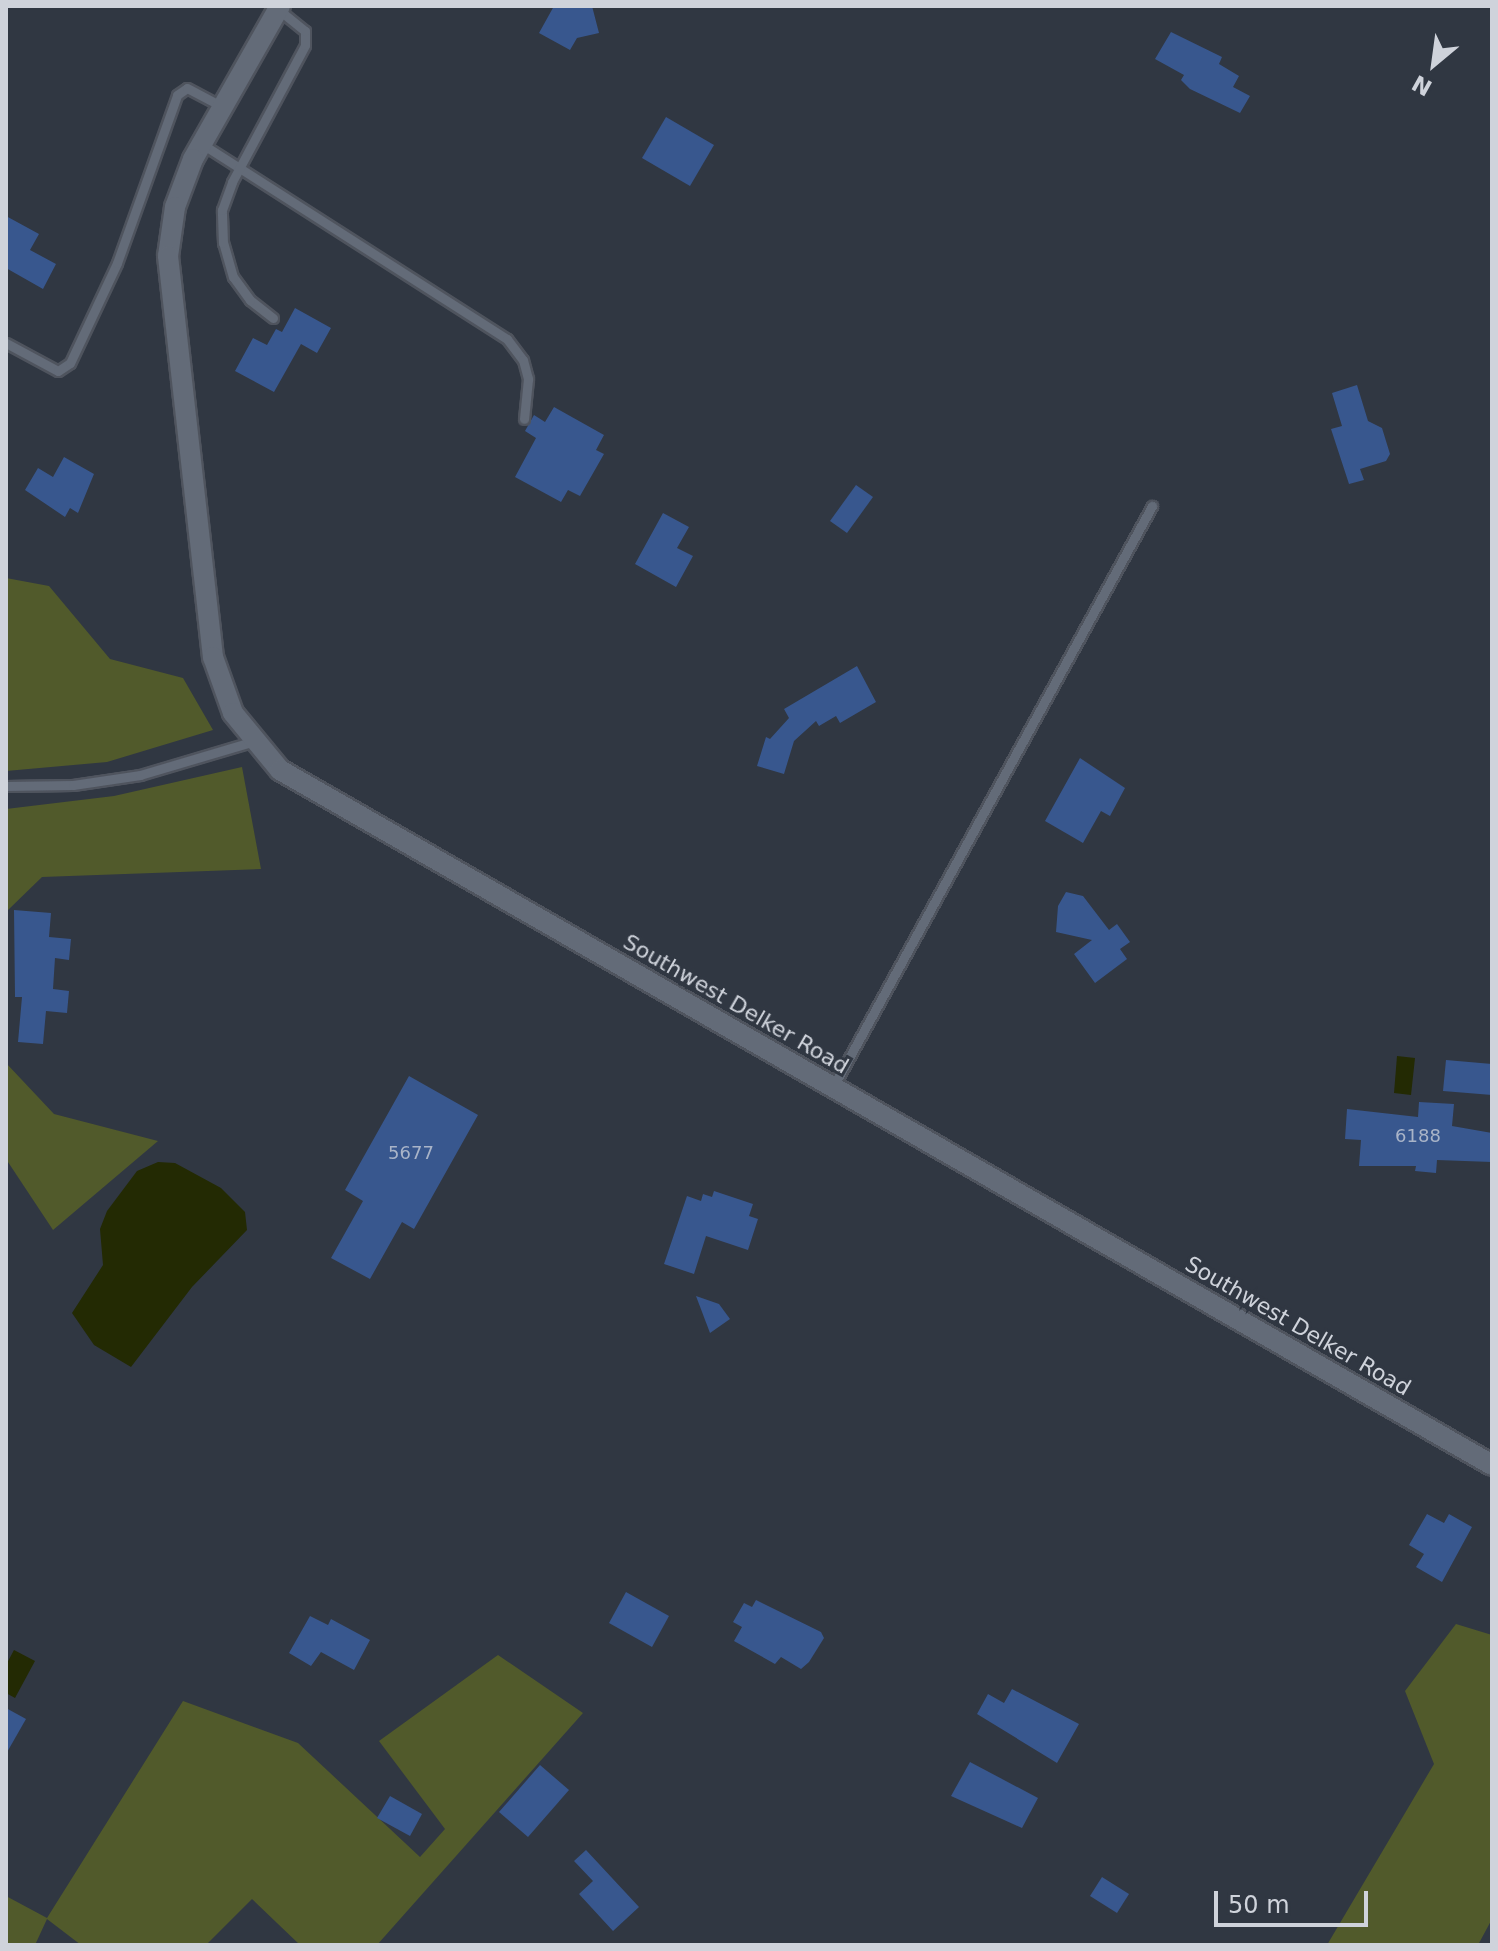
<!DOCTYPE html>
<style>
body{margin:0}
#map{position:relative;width:1498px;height:1951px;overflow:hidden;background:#303742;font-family:"DejaVu Sans",sans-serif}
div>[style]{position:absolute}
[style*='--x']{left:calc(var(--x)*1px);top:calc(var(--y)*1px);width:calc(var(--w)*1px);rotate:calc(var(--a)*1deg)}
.green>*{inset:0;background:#515a2b}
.water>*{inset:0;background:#232a03}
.building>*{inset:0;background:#38578e}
.roads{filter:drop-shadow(2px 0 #4f545e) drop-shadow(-2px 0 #4f545e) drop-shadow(0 2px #4f545e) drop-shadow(0 -2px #4f545e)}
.service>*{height:9px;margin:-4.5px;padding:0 4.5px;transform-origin:4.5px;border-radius:4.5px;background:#636b78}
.tertiary>*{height:20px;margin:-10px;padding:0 10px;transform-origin:10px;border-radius:10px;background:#636b78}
span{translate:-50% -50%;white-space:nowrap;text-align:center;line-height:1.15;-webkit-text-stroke:6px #303742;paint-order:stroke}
.number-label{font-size:18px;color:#a9b4c8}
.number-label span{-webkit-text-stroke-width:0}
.street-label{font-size:22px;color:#cfd3db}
.frame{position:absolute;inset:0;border:8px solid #cfd3db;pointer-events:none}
.north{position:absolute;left:1394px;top:24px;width:80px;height:80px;-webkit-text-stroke:6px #303742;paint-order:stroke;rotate:209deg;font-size:22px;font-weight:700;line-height:32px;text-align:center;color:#cfd3db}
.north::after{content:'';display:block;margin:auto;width:28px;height:36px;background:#cfd3db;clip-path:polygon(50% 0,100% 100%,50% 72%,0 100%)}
.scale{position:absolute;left:1214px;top:1891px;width:154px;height:36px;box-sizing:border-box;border:4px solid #cfd3db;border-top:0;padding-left:10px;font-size:24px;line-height:28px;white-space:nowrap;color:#cfd3db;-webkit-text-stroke:6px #303742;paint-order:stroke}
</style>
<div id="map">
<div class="green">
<div style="clip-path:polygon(6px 578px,49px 586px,110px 659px,183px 678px,213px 730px,107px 762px,6px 771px)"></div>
<div style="clip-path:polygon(242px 767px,261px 869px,42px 877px,6px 912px,6px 809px,114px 796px)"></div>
<div style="clip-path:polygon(6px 1063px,54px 1114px,158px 1141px,53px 1230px,6px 1159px)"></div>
<div style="clip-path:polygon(1456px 1624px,1492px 1635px,1492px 1919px,1478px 1945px,1327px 1945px,1434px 1764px,1405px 1691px)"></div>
<div style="clip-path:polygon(498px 1655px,583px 1713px,377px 1945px,300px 1945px,252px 1899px,206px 1945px,81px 1945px,47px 1919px,35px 1945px,6px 1945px,6px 1896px,47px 1918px,183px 1701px,298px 1743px,420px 1857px,445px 1829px,379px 1741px)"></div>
</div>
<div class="water">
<div style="clip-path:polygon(1397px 1056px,1415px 1058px,1411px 1095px,1394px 1093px)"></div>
<div style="clip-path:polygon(158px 1162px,175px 1163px,221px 1188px,245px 1212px,247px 1230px,192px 1287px,131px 1367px,94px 1345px,72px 1313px,103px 1265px,100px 1229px,107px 1211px,137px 1171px)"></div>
<div style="clip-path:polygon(14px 1650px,35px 1661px,15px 1698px,6px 1693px,6px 1665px)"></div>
</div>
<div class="building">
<div style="clip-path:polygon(554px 6px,592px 6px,599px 33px,577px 38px,570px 50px,539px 33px)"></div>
<div style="clip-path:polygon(1171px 32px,1222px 57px,1219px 64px,1239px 76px,1233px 87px,1250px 96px,1240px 113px,1190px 89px,1181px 80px,1184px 75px,1155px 59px)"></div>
<div style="clip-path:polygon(666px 117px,714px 145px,690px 186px,642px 158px)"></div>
<div style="clip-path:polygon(6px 216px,39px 234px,30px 250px,56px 264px,43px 289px,6px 268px)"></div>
<div style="clip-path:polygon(295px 308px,331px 328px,317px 353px,301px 344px,274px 392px,235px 371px,253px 338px,267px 345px,276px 329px,282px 332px)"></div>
<div style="clip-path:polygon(1357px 385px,1368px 421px,1382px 428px,1390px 454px,1386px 461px,1360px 469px,1364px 480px,1349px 484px,1331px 429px,1342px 426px,1332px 393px)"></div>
<div style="clip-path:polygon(554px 407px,604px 435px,596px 450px,604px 454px,580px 496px,568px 490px,561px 502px,515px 477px,536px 438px,525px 431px,534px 415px,545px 422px)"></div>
<div style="clip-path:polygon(64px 457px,94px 474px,78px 513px,70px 508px,65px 517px,25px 490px,38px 468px,53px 477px)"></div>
<div style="clip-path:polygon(856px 485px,873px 497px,847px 533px,830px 521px)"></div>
<div style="clip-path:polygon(663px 513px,689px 527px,677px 548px,693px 556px,676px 587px,635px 564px)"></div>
<div style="clip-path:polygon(857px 666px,876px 702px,840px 723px,836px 716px,819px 726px,816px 721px,794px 741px,784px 774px,757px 766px,766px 737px,770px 739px,789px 718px,784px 709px)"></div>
<div style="clip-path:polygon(1080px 758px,1125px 788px,1110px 816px,1101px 811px,1083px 843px,1045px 821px)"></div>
<div style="clip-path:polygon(1066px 892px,1083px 896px,1109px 930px,1117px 924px,1130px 942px,1120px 949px,1127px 959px,1095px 983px,1074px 954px,1092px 940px,1056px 932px,1058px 906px)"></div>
<div style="clip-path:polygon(14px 910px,51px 913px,49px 937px,71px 939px,69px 960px,55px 958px,53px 989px,69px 991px,67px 1013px,46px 1011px,43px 1044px,18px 1042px,22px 997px,15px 997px)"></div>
<div style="clip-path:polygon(1446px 1060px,1492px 1064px,1492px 1095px,1443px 1091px)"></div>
<div style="clip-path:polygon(409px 1076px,478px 1115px,414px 1229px,402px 1222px,370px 1279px,331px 1258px,363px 1201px,345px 1190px)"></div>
<div style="clip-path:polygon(1419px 1102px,1454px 1104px,1452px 1126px,1492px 1133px,1492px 1162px,1437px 1160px,1436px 1173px,1415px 1171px,1416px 1166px,1359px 1166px,1361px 1140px,1345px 1139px,1347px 1109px,1418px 1117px)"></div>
<div style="clip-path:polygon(714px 1191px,753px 1204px,749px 1216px,758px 1219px,748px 1250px,706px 1236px,694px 1274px,664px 1264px,687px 1196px,701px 1201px,703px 1194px,712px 1197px)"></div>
<div style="clip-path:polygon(696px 1296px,719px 1304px,730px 1319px,710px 1333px)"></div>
<div style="clip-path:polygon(1427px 1514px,1444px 1523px,1449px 1514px,1472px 1527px,1442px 1582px,1416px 1567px,1424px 1554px,1409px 1545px)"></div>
<div style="clip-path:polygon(626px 1592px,669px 1616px,652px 1647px,609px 1623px)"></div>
<div style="clip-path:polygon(756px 1600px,821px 1632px,824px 1638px,809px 1662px,801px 1669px,781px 1657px,775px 1664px,734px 1641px,742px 1627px,733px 1622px,744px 1603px,752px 1607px)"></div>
<div style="clip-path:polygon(310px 1616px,328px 1625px,331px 1619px,370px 1640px,354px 1670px,321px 1652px,311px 1666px,289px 1653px)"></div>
<div style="clip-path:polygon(1012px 1689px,1079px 1724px,1057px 1763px,977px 1714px,988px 1694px,1004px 1703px)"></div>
<div style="clip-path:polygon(6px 1708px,26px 1719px,6px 1754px)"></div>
<div style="clip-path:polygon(970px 1762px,1038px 1798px,1022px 1828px,951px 1796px)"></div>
<div style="clip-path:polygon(540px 1765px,569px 1790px,528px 1837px,499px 1812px)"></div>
<div style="clip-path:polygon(390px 1796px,422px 1814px,410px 1836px,377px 1818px)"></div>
<div style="clip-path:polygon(586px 1850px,639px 1907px,613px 1931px,579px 1894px,593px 1881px,574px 1861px)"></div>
<div style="clip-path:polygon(1102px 1877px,1129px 1894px,1117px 1913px,1090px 1896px)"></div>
</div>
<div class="roads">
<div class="service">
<div style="--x:202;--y:144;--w:362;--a:32.6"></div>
<div style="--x:507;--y:339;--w:26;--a:53"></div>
<div style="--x:523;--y:360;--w:20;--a:75"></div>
<div style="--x:528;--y:379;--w:40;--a:95.7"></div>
<div style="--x:273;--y:318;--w:29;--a:-142"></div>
<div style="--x:250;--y:300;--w:29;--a:-126"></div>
<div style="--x:233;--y:277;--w:35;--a:-106"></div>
<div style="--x:223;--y:243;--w:33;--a:-92"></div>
<div style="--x:222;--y:210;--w:30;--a:-70"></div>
<div style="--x:232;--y:182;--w:155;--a:-61.9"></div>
<div style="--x:305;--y:45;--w:14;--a:-90"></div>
<div style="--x:305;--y:31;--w:35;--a:-141"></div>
<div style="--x:6;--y:343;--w:59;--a:28.3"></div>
<div style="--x:58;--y:371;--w:14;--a:-34"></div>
<div style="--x:70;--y:363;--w:110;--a:-64.8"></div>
<div style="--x:117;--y:263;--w:178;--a:-70.3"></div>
<div style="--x:177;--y:95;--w:12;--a:-35"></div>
<div style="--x:187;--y:88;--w:41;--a:27.8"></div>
<div style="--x:6;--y:786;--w:67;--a:-0.9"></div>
<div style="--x:73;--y:785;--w:68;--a:-8.5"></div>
<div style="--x:140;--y:775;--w:120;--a:-16.5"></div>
<div style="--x:833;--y:1087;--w:663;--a:-61.23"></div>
</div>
<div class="tertiary">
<div style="--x:280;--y:6;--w:176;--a:119.6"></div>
<div style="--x:193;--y:159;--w:51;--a:110.6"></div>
<div style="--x:175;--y:207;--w:49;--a:98.1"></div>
<div style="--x:168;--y:256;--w:404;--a:83.6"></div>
<div style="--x:213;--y:657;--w:59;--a:70.3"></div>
<div style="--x:233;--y:713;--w:74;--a:50.5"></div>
<div style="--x:280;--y:770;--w:1397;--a:29.83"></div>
</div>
</div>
<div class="number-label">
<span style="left:1418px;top:1136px">6188</span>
<span style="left:411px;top:1153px">5677</span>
</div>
<div class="street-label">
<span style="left:736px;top:1004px;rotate:30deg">Southwest Delker Road</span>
<span style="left:1298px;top:1326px;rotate:30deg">Southwest Delker Road</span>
</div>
<div class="frame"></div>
<div class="north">N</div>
<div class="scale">50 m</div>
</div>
